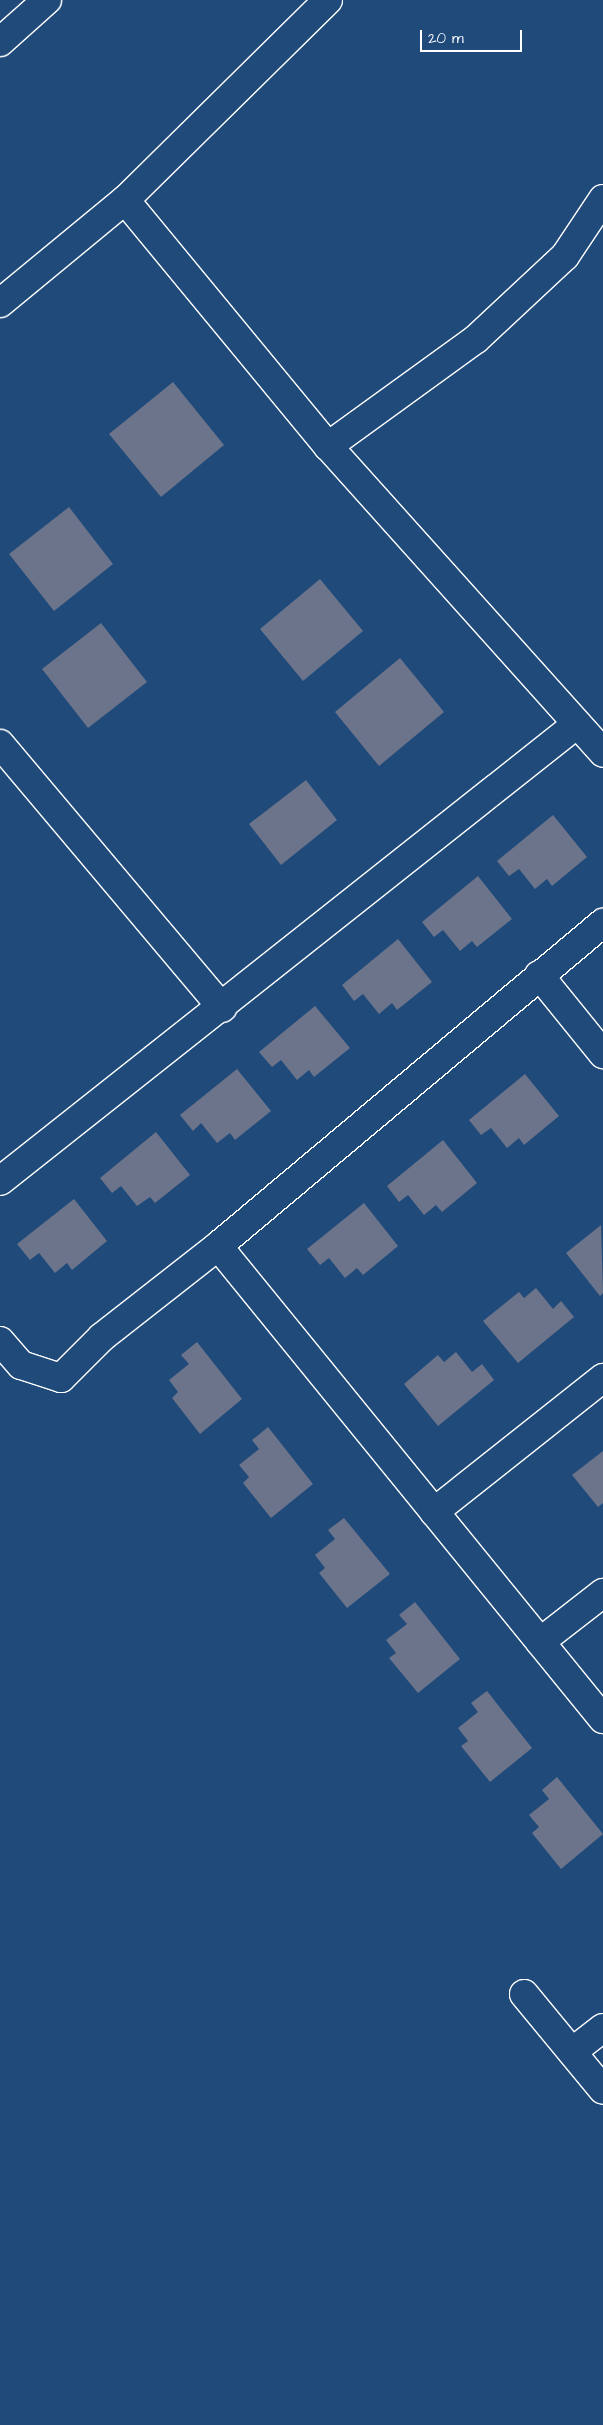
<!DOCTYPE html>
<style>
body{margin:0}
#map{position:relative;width:603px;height:2425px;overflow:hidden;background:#1f4a7a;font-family:"Architects Daughter",sans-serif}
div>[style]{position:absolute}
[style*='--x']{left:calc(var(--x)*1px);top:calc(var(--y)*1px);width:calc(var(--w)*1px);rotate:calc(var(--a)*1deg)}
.building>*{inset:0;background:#6b748b}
.roads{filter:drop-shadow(1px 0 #fff) drop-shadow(-1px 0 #fff) drop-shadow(0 1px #fff) drop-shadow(0 -1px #fff)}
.street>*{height:28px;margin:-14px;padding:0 14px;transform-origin:14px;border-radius:14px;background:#1f4a7a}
span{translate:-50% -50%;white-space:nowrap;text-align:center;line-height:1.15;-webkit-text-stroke:4px #1f4a7a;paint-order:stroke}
.scale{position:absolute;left:420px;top:30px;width:102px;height:22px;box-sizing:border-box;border:2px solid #fff;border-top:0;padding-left:6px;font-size:15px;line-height:18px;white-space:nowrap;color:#fff;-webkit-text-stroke:4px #1f4a7a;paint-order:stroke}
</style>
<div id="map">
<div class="building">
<div style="clip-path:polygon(173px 382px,224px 445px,161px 497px,109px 434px)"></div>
<div style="clip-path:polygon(69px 507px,113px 564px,54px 611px,9px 554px)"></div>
<div style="clip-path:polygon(320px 579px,363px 631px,303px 681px,260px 629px)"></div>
<div style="clip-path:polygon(101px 623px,147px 682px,88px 728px,42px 669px)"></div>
<div style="clip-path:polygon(400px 658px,444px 712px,379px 766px,335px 712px)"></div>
<div style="clip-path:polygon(306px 780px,337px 820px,281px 865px,249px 824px)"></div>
<div style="clip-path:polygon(553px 815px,587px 857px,552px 886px,547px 879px,535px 889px,519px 869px,509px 876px,497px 861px)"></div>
<div style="clip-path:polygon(478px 876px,512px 919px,477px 947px,472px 941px,460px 951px,443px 930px,434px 937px,422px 922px)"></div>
<div style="clip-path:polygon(398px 939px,432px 982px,397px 1010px,392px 1003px,379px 1014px,363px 994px,354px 1001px,342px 985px)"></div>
<div style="clip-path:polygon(315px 1006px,350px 1048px,314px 1077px,309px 1070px,297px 1080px,281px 1060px,272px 1067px,259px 1052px)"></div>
<div style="clip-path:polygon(237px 1069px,271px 1111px,235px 1140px,230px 1133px,217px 1143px,201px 1123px,193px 1131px,180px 1115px)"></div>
<div style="clip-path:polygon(525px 1074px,559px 1116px,524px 1145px,519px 1138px,507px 1148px,491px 1128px,481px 1135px,469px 1120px)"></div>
<div style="clip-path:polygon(156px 1132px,190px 1175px,155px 1203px,150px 1197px,137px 1206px,121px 1186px,112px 1193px,100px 1178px)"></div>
<div style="clip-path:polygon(443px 1140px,477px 1183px,442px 1212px,436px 1205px,424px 1215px,408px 1195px,399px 1202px,387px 1186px)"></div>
<div style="clip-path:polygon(74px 1199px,107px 1241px,72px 1270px,67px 1263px,55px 1273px,39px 1253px,30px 1260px,17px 1244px)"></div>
<div style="clip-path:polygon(364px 1203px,398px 1246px,363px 1275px,357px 1268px,345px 1278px,329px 1258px,320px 1265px,307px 1249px)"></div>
<div style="clip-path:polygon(601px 1225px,603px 1293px,600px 1296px,566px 1253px)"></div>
<div style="clip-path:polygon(536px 1288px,553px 1309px,561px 1301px,574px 1317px,518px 1363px,483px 1321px,519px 1292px,524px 1298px)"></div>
<div style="clip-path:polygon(197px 1342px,242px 1399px,200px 1434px,172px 1398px,178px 1392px,169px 1380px,189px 1364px,181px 1355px)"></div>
<div style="clip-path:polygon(456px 1352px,472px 1372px,482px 1364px,494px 1380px,438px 1426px,404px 1384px,438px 1355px,444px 1362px)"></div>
<div style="clip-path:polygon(268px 1427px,313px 1484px,271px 1518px,243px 1483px,249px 1477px,239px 1465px,259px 1449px,252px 1440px)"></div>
<div style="clip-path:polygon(603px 1451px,603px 1503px,598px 1507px,572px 1475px)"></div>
<div style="clip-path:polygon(344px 1518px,390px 1574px,347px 1608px,319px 1573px,325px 1568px,315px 1555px,335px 1539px,328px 1530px)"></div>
<div style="clip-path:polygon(415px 1602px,460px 1659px,418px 1693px,389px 1658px,396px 1653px,386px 1640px,407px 1624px,399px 1615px)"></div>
<div style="clip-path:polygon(487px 1691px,532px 1748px,490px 1782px,461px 1746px,468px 1741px,458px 1728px,478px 1712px,471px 1703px)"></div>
<div style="clip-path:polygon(557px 1777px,603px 1834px,561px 1869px,532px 1833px,539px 1827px,529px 1815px,549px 1799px,542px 1790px)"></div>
</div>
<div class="roads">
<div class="street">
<div style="--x:328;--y:0;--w:285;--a:135.4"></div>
<div style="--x:125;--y:200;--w:319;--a:50.5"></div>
<div style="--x:0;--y:42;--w:63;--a:-41.8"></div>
<div style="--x:603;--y:199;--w:69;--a:123.7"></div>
<div style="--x:565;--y:256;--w:122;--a:137"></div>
<div style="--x:476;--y:339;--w:183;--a:144.1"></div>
<div style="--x:328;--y:446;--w:412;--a:48.1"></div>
<div style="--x:0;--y:303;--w:162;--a:-39.5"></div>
<div style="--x:0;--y:744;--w:345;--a:49.9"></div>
<div style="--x:539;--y:975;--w:102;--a:51"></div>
<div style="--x:0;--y:1181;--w:736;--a:-38.38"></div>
<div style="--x:218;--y:1246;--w:610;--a:50.86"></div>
<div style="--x:0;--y:1341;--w:32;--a:49"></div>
<div style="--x:21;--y:1365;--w:42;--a:18"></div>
<div style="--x:61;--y:1378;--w:58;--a:-45"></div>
<div style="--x:102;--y:1337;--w:147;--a:-38.1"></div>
<div style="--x:218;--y:1246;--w:503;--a:-40"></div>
<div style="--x:434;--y:1512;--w:216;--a:-38.4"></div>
<div style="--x:540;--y:1642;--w:80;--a:-37.9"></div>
<div style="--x:524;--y:1994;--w:124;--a:50.5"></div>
<div style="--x:572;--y:2052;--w:39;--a:-38"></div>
</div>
</div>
<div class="scale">20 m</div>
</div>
